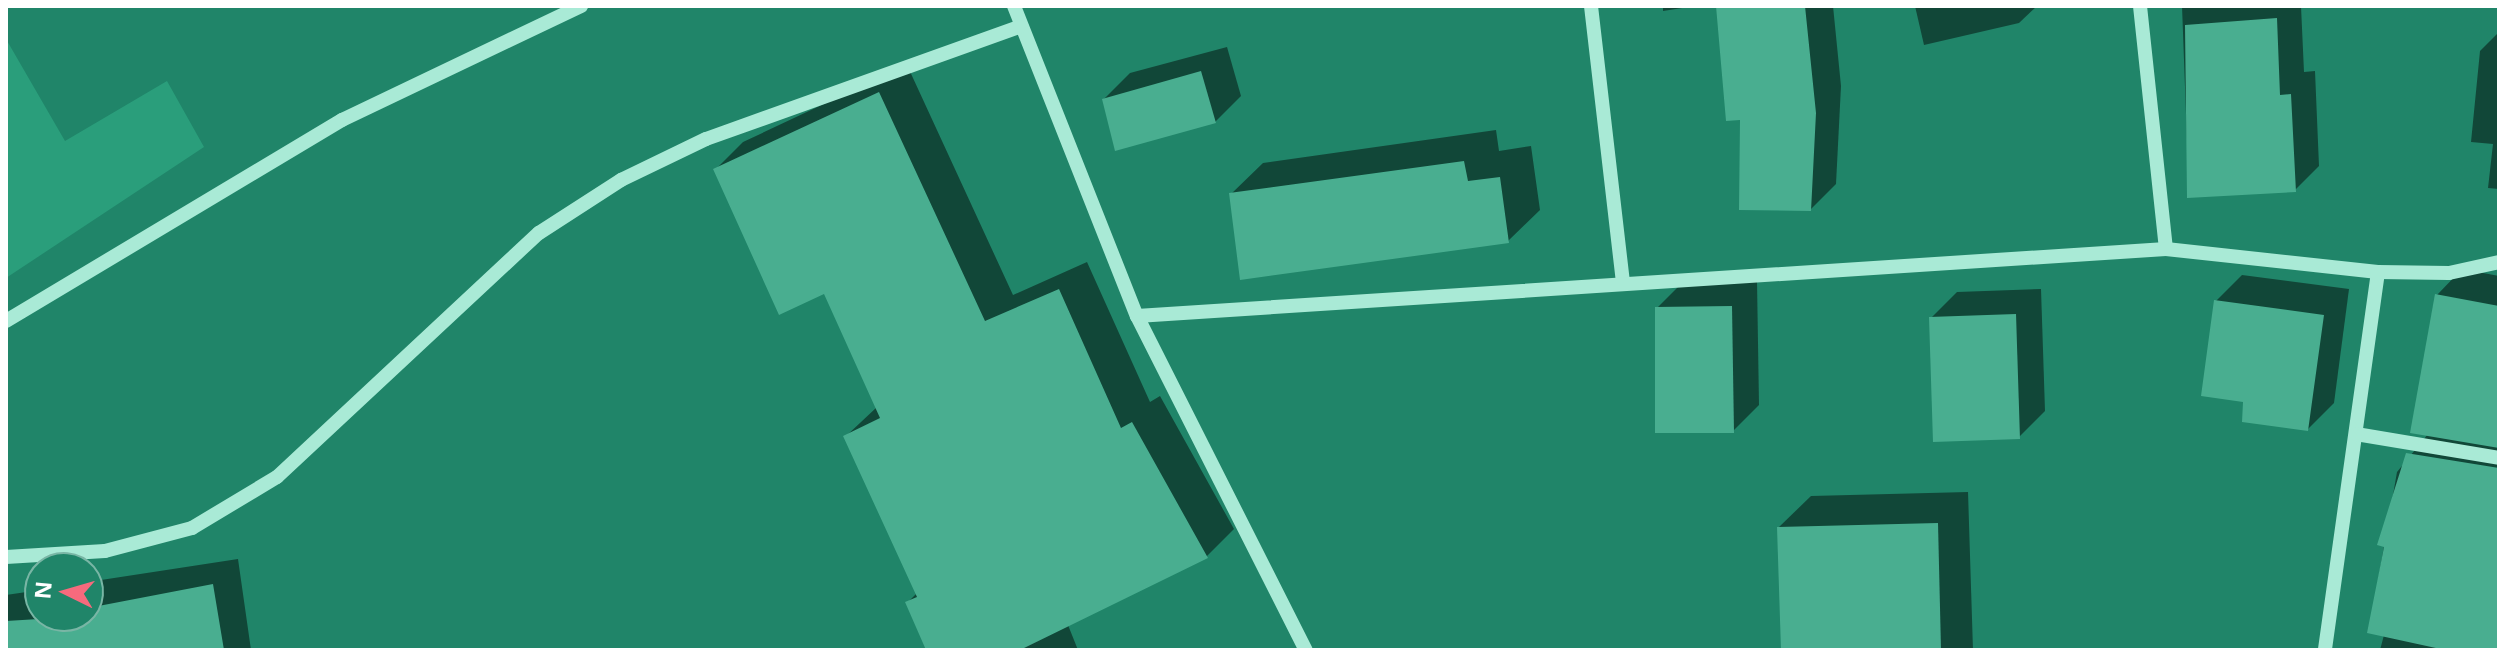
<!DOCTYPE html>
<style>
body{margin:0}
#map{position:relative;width:2505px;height:656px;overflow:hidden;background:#208569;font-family:"Noto Sans",sans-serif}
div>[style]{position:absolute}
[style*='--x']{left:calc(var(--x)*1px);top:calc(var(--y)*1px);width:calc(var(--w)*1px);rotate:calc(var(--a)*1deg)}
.green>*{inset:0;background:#2a9e7b}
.shadow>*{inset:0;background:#0007}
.building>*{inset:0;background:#49ae90}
.minor>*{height:14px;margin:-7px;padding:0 7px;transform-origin:7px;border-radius:7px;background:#a9ead6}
span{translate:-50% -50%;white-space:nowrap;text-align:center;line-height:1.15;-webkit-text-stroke:8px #208569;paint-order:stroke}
.frame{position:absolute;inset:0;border:8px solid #fff;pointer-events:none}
.north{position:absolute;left:24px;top:552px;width:80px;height:80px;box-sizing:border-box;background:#208569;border:2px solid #79b6a5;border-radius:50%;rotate:275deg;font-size:22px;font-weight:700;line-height:32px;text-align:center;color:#fff}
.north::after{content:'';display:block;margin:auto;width:28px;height:36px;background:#f76a7d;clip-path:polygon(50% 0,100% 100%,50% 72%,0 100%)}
</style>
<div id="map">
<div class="green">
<div style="clip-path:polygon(6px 39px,65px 141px,167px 81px,204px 147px,6px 278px)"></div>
</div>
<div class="shadow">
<div style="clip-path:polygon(1663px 6px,1695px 6px,1663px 11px)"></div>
<div style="clip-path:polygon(1718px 6px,1833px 6px,1841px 86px,1836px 184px,1811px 209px,1742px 118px)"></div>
<div style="clip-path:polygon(1915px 6px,2037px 6px,2019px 23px,1924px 45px)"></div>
<div style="clip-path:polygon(2182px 6px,2301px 6px,2304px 72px,2315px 71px,2319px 166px,2295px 190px,2189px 196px)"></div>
<div style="clip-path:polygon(2499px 32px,2499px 189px,2488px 188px,2493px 144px,2471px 142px,2480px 51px)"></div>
<div style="clip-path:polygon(1227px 47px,1241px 96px,1215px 122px,1104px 99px,1130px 73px)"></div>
<div style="clip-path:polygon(907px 65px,1013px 295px,1087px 262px,1150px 402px,1160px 396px,1234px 529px,1206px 557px,1068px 625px,1078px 650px,929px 650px,908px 602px,917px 593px,845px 437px,877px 407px,825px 292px,715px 170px,743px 142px)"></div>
<div style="clip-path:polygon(1496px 130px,1499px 151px,1531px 146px,1540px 210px,1508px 241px,1231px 194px,1263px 163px)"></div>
<div style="clip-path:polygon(2462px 269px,2499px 276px,2499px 650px,2380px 650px,2384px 635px,2369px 632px,2397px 472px,2428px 434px,2437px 295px)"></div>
<div style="clip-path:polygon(2242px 275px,2349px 289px,2334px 403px,2308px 429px,2245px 400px,2216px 301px)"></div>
<div style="clip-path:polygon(1757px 281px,1759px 405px,1733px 431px,1657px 308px,1683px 282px)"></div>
<div style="clip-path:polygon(2041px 289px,2045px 411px,2019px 437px,1931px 318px,1957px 292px)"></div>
<div style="clip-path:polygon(1968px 492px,1973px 650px,1783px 650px,1779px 527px,1811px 496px)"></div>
<div style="clip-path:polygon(238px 559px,251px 650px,6px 650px,6px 595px,40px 590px,40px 616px,88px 616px,88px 582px)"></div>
</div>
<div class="building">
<div style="clip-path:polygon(1716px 6px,1805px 6px,1816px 113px,1811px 211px,1739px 210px,1740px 120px,1726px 121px)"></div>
<div style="clip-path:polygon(2277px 18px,2280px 95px,2291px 94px,2296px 192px,2187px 198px,2185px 25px)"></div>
<div style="clip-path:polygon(1201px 71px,1216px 123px,1115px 151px,1102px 99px)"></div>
<div style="clip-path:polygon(879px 92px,985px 321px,1059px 289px,1121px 428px,1132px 422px,1208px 558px,1020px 650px,926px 650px,905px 602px,917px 597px,843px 436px,880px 418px,824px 294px,779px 315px,713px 169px)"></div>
<div style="clip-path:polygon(1464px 161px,1468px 181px,1500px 177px,1509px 243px,1240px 280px,1229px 193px)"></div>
<div style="clip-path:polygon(2435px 294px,2499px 306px,2499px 448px,2410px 433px)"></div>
<div style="clip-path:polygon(2214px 300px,2324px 315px,2308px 431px,2242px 422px,2243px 402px,2201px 396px)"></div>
<div style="clip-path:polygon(1732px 306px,1734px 433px,1655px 433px,1655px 307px)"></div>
<div style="clip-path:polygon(2016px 314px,2020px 439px,1933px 442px,1929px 317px)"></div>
<div style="clip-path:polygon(2406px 453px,2499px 468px,2499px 650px,2445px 650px,2367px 633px,2384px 547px,2377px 545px)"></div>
<div style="clip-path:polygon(1938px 523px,1941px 650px,1781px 650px,1777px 527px)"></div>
<div style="clip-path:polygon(213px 584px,224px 650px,6px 650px,6px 621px,88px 616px,88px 608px)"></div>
</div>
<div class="minor">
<div style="--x:1014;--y:6;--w:334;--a:68.4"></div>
<div style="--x:1137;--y:316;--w:374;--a:63.2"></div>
<div style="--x:1591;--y:6;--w:277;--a:83.4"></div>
<div style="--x:2140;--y:6;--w:244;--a:83.9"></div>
<div style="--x:2378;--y:272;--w:71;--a:0.8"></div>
<div style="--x:2449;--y:273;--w:51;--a:-12.4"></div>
<div style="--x:1137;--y:316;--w:1031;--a:-3.73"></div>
<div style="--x:2166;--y:249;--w:213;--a:6.2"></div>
<div style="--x:2378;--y:272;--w:382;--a:98"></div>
<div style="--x:6;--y:321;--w:392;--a:-30.9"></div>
<div style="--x:342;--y:120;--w:265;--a:-25.5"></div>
<div style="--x:2356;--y:434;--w:145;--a:9.5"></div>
<div style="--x:6;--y:557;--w:99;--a:-3.5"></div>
<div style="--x:105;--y:551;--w:90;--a:-14.8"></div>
<div style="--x:192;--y:528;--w:99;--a:-31"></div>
<div style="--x:277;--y:477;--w:358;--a:-43"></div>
<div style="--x:539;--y:233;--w:98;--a:-32.9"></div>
<div style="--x:621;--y:180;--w:94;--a:-25.8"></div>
<div style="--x:706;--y:139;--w:332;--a:-19.7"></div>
</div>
<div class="frame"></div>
<div class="north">N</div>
</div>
